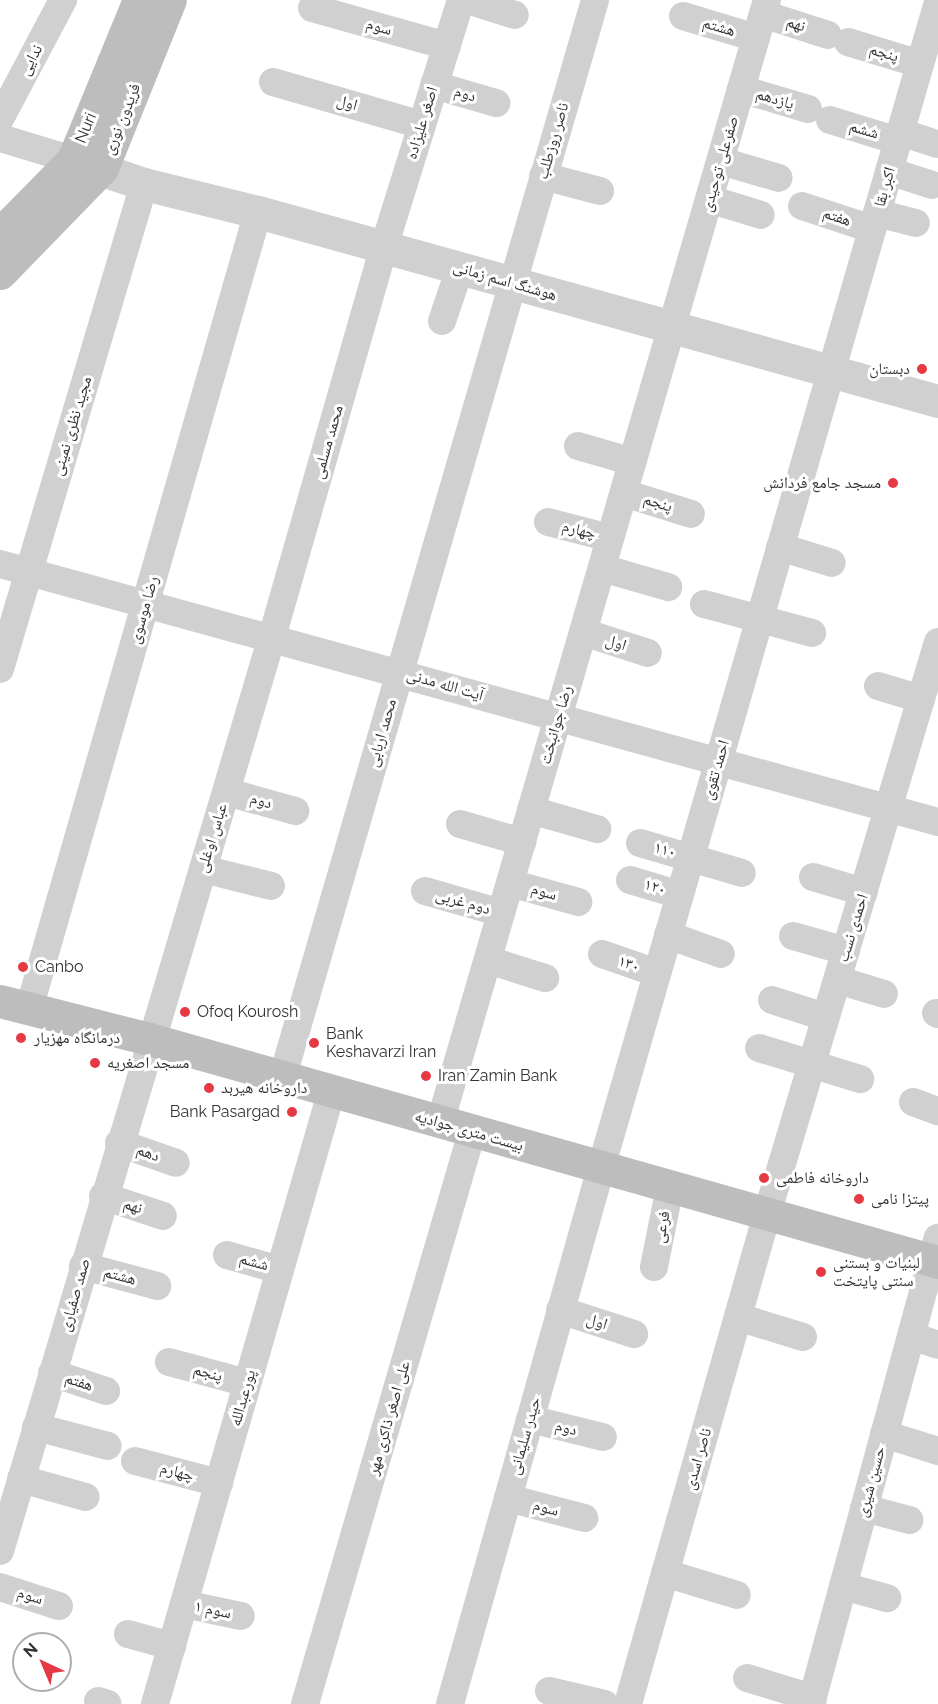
<!DOCTYPE html>
<meta charset="utf-8">
<style>
body{margin:0}
#map{position:relative;width:938px;height:1704px;overflow:hidden;background:#fff;font-family:Raleway,"Noto Naskh Arabic",sans-serif}
div>[style]{position:absolute}
[style*='--x']{left:calc(var(--x)*1px);top:calc(var(--y)*1px);width:calc(var(--w)*1px);rotate:calc(var(--a)*1deg)}
.minor>*{height:28px;margin:-14px;padding:0 14px;transform-origin:14px;border-radius:14px;background:#d0d0d0}
.tertiary>*{height:33px;margin:-16.5px;padding:0 16.5px;transform-origin:16.5px;border-radius:16.5px;background:#d0d0d0}
.secondary>*{height:33px;margin:-16.5px;padding:0 16.5px;transform-origin:16.5px;border-radius:16.5px;background:#bdbdbd}
.dots>*{width:16px;height:16px;translate:-50% -50%;box-sizing:border-box;border:3px solid #fff;border-radius:50%}
span{translate:-50% -50%;white-space:nowrap;text-align:center;line-height:1.15;-webkit-text-stroke:6px #fff;paint-order:stroke}
.street-label{font-size:16px;color:#333}
.poi-label{font-size:16px;color:#333}
.right{translate:-100% -50%;text-align:right}
.left{translate:0 -50%;text-align:left}
.north{position:absolute;left:12px;top:1632px;width:60px;height:60px;box-sizing:border-box;background:#fff;border:2px solid #adadad;border-radius:50%;rotate:316deg;font-size:16px;font-weight:700;line-height:24px;text-align:center;color:#333}
.north::after{content:'';display:block;margin:auto;width:21px;height:27px;background:#e63946;clip-path:polygon(50% 0,100% 100%,50% 72%,0 100%)}
</style>
<div id="map">
<div class="minor">
<div style="--x:467;--y:0;--w:50;--a:17.4"></div>
<div style="--x:312;--y:8;--w:140;--a:15.7"></div>
<div style="--x:763;--y:14;--w:68;--a:17.9"></div>
<div style="--x:683;--y:16;--w:76;--a:16.8"></div>
<div style="--x:848;--y:42;--w:75;--a:17"></div>
<div style="--x:273;--y:82;--w:155;--a:16.1"></div>
<div style="--x:434;--y:85;--w:65;--a:16.2"></div>
<div style="--x:741;--y:89;--w:70;--a:16.6"></div>
<div style="--x:0;--y:119;--w:135;--a:-62.1"></div>
<div style="--x:830;--y:120;--w:71;--a:17.2"></div>
<div style="--x:900;--y:132;--w:39;--a:18"></div>
<div style="--x:0;--y:138;--w:76;--a:16.8"></div>
<div style="--x:721;--y:161;--w:60;--a:16.3"></div>
<div style="--x:889;--y:171;--w:45;--a:18"></div>
<div style="--x:543;--y:176;--w:59;--a:14.7"></div>
<div style="--x:709;--y:199;--w:54;--a:17.1"></div>
<div style="--x:802;--y:206;--w:74;--a:18.2"></div>
<div style="--x:877;--y:213;--w:40;--a:14.4"></div>
<div style="--x:442;--y:321;--w:56;--a:-71.2"></div>
<div style="--x:578;--y:446;--w:57;--a:16.2"></div>
<div style="--x:624;--y:493;--w:70;--a:17.4"></div>
<div style="--x:548;--y:522;--w:64;--a:14.5"></div>
<div style="--x:780;--y:547;--w:54;--a:17.1"></div>
<div style="--x:0;--y:564;--w:973;--a:15.38"></div>
<div style="--x:602;--y:568;--w:69;--a:16.1"></div>
<div style="--x:704;--y:604;--w:112;--a:15"></div>
<div style="--x:583;--y:632;--w:68;--a:17.9"></div>
<div style="--x:0;--y:669;--w:506;--a:-73.46"></div>
<div style="--x:878;--y:686;--w:45;--a:16.8"></div>
<div style="--x:227;--y:792;--w:71;--a:15.6"></div>
<div style="--x:531;--y:810;--w:69;--a:16.1"></div>
<div style="--x:460;--y:824;--w:65;--a:16.2"></div>
<div style="--x:640;--y:843;--w:106;--a:16.4"></div>
<div style="--x:203;--y:869;--w:70;--a:14"></div>
<div style="--x:813;--y:877;--w:53;--a:16.4"></div>
<div style="--x:630;--y:880;--w:52;--a:16.7"></div>
<div style="--x:510;--y:883;--w:71;--a:15.6"></div>
<div style="--x:425;--y:891;--w:79;--a:16.1"></div>
<div style="--x:668;--y:935;--w:56;--a:19.7"></div>
<div style="--x:793;--y:936;--w:55;--a:15.8"></div>
<div style="--x:602;--y:954;--w:58;--a:19.1"></div>
<div style="--x:488;--y:960;--w:60;--a:17.5"></div>
<div style="--x:838;--y:980;--w:48;--a:16.9"></div>
<div style="--x:772;--y:1000;--w:56;--a:17.8"></div>
<div style="--x:29;--y:1009;--w:829;--a:-73.97"></div>
<div style="--x:936;--y:1013;--w:2;--a:27"></div>
<div style="--x:759;--y:1048;--w:106;--a:17.1"></div>
<div style="--x:282;--y:1079;--w:1123;--a:-73.82"></div>
<div style="--x:913;--y:1102;--w:27;--a:20"></div>
<div style="--x:440;--y:1123;--w:1170;--a:-73.77"></div>
<div style="--x:119;--y:1143;--w:60;--a:19.3"></div>
<div style="--x:103;--y:1196;--w:63;--a:18.4"></div>
<div style="--x:227;--y:1255;--w:55;--a:15.8"></div>
<div style="--x:83;--y:1266;--w:77;--a:15.1"></div>
<div style="--x:654;--y:1267;--w:82;--a:-78.7"></div>
<div style="--x:560;--y:1310;--w:78;--a:18"></div>
<div style="--x:738;--y:1317;--w:68;--a:17.1"></div>
<div style="--x:911;--y:1336;--w:28;--a:18"></div>
<div style="--x:169;--y:1362;--w:81;--a:15.1"></div>
<div style="--x:52;--y:1373;--w:57;--a:18.4"></div>
<div style="--x:530;--y:1419;--w:75;--a:13.9"></div>
<div style="--x:36;--y:1427;--w:74;--a:14.8"></div>
<div style="--x:884;--y:1434;--w:57;--a:17.5"></div>
<div style="--x:135;--y:1461;--w:87;--a:14.7"></div>
<div style="--x:21;--y:1479;--w:67;--a:15.5"></div>
<div style="--x:508;--y:1498;--w:79;--a:14.7"></div>
<div style="--x:864;--y:1508;--w:47;--a:14.9"></div>
<div style="--x:0;--y:1551;--w:954;--a:-73.43"></div>
<div style="--x:272;--y:637;--w:406;--a:-74"></div>
<div style="--x:384;--y:247;--w:259;--a:-72.7"></div>
<div style="--x:665;--y:1573;--w:75;--a:17"></div>
<div style="--x:843;--y:1586;--w:46;--a:15.3"></div>
<div style="--x:0;--y:1587;--w:62;--a:17.9"></div>
<div style="--x:184;--y:1604;--w:58;--a:11.9"></div>
<div style="--x:128;--y:1634;--w:46;--a:15.3"></div>
<div style="--x:747;--y:1678;--w:69;--a:16.9"></div>
<div style="--x:549;--y:1691;--w:57;--a:13.1"></div>
<div style="--x:98;--y:1701;--w:10;--a:17"></div>
<div style="--x:155;--y:1704;--w:636;--a:-73.93"></div>
<div style="--x:305;--y:1704;--w:596;--a:-73.72"></div>
<div style="--x:450;--y:1704;--w:557;--a:-74.27"></div>
<div style="--x:601;--y:1168;--w:1214;--a:-73.88"></div>
<div style="--x:628;--y:1704;--w:509;--a:-74.16"></div>
<div style="--x:767;--y:1214;--w:597;--a:-73.36"></div>
<div style="--x:811;--y:1704;--w:483;--a:-74.8"></div>
</div>
<div class="tertiary">
<div style="--x:76;--y:161;--w:72;--a:18.7"></div>
<div style="--x:144;--y:184;--w:117;--a:13.8"></div>
<div style="--x:258;--y:212;--w:706;--a:15.53"></div>
</div>
<div class="secondary">
<div style="--x:0;--y:234;--w:104;--a:-45.4"></div>
<div style="--x:73;--y:160;--w:173;--a:-67.6"></div>
<div style="--x:0;--y:273;--w:146;--a:-45.8"></div>
<div style="--x:102;--y:168;--w:181;--a:-68"></div>
<div style="--x:0;--y:1001;--w:154;--a:14.3"></div>
<div style="--x:149;--y:1039;--w:820;--a:15.78"></div>
</div>
<div class="dots">
<div style="left:922px;top:369px;background:#e63946"></div>
<div style="left:893px;top:483px;background:#e63946"></div>
<div style="left:23px;top:967px;background:#e63946"></div>
<div style="left:185px;top:1012px;background:#e63946"></div>
<div style="left:21px;top:1038px;background:#e63946"></div>
<div style="left:314px;top:1043px;background:#e63946"></div>
<div style="left:95px;top:1063px;background:#e63946"></div>
<div style="left:426px;top:1076px;background:#e63946"></div>
<div style="left:209px;top:1088px;background:#e63946"></div>
<div style="left:292px;top:1112px;background:#e63946"></div>
<div style="left:764px;top:1178px;background:#e63946"></div>
<div style="left:859px;top:1199px;background:#e63946"></div>
<div style="left:821px;top:1272px;background:#e63946"></div>
</div>
<div class="street-label">
<span style="left:796px;top:24px;rotate:18deg">نهم</span>
<span style="left:379px;top:27px;rotate:16deg">سوم</span>
<span style="left:719px;top:27px;rotate:16deg">هشتم</span>
<span style="left:884px;top:53px;rotate:16deg">پنجم</span>
<span style="left:31px;top:60px;rotate:-62deg">ندایی</span>
<span style="left:465px;top:94px;rotate:16deg">دوم</span>
<span style="left:775px;top:99px;rotate:17deg">یازدهم</span>
<span style="left:347px;top:103px;rotate:16deg">اول</span>
<span style="left:122px;top:119px;rotate:-68deg">فریدون نوری</span>
<span style="left:422px;top:123px;rotate:-73deg">اصغر علیزاده</span>
<span style="left:86px;top:128px;rotate:-68deg">Nuri</span>
<span style="left:864px;top:130px;rotate:17deg">ششم</span>
<span style="left:553px;top:141px;rotate:-74deg">ناصر روزطلب</span>
<span style="left:720px;top:164px;rotate:-74deg">صفرعلی توحیدی</span>
<span style="left:885px;top:187px;rotate:-74deg">اکبر بقا</span>
<span style="left:837px;top:217px;rotate:19deg">هفتم</span>
<span style="left:505px;top:281px;rotate:16deg">هوشنگ اسم زمانی</span>
<span style="left:72px;top:426px;rotate:-73deg">مجید نظری نمینی</span>
<span style="left:328px;top:442px;rotate:-74deg">محمد مسلمی</span>
<span style="left:658px;top:503px;rotate:17deg">پنجم</span>
<span style="left:579px;top:530px;rotate:14deg">چهارم</span>
<span style="left:144px;top:610px;rotate:-74deg">رضا موسوی</span>
<span style="left:616px;top:643px;rotate:18deg">اول</span>
<span style="left:445px;top:685px;rotate:16deg">آیت‌ الله مدنی</span>
<span style="left:556px;top:725px;rotate:-74deg">رضا جوانبخت</span>
<span style="left:382px;top:733px;rotate:-74deg">محمد اربابی</span>
<span style="left:716px;top:770px;rotate:-74deg">احمد تقوی</span>
<span style="left:261px;top:801px;rotate:16deg">دوم</span>
<span style="left:212px;top:838px;rotate:-73deg">عباس اوغلی</span>
<span style="left:665px;top:850px;rotate:15deg">۱۱۰</span>
<span style="left:655px;top:887px;rotate:17deg">۱۲۰</span>
<span style="left:544px;top:892px;rotate:16deg">سوم</span>
<span style="left:463px;top:902px;rotate:16deg">دوم غربی</span>
<span style="left:853px;top:928px;rotate:-73deg">احمدی نسب</span>
<span style="left:629px;top:964px;rotate:19deg">۱۳۰</span>
<span style="left:469px;top:1131px;rotate:16deg">بیست متری جوادیه</span>
<span style="left:148px;top:1153px;rotate:20deg">دهم</span>
<span style="left:133px;top:1206px;rotate:18deg">نهم</span>
<span style="left:662px;top:1227px;rotate:-79deg">فرعی</span>
<span style="left:254px;top:1262px;rotate:15deg">ششم</span>
<span style="left:120px;top:1276px;rotate:15deg">هشتم</span>
<span style="left:75px;top:1295px;rotate:-74deg">صمد صفیاری</span>
<span style="left:597px;top:1322px;rotate:18deg">اول</span>
<span style="left:208px;top:1373px;rotate:15deg">پنجم</span>
<span style="left:79px;top:1382px;rotate:18deg">هفتم</span>
<span style="left:243px;top:1398px;rotate:-74deg">پورعبدالله</span>
<span style="left:389px;top:1418px;rotate:-74deg">علی اصغر ذاکری مهر</span>
<span style="left:566px;top:1428px;rotate:14deg">دوم</span>
<span style="left:525px;top:1436px;rotate:-74deg">حیدر سلیمانی</span>
<span style="left:698px;top:1459px;rotate:-74deg">ناصر اسدی</span>
<span style="left:177px;top:1472px;rotate:15deg">چهارم</span>
<span style="left:871px;top:1482px;rotate:-75deg">حسین شیری</span>
<span style="left:546px;top:1508px;rotate:15deg">سوم</span>
<span style="left:30px;top:1596px;rotate:17deg">سوم</span>
<span style="left:213px;top:1610px;rotate:12deg">سوم ۱</span>
</div>
<div class="poi-label">
<span class="right" style="left:910px;top:369px">دبستان</span>
<span class="right" style="left:881px;top:483px">مسجد جامع فردانش</span>
<span class="left" style="left:35px;top:967px">Canbo</span>
<span class="left" style="left:197px;top:1012px">Ofoq Kourosh</span>
<span class="left" style="left:326px;top:1043px">Bank<br>Keshavarzi Iran</span>
<span class="left" style="left:34px;top:1038px">درمانگاه مهزیار</span>
<span class="left" style="left:107px;top:1063px">مسجد اصغریه</span>
<span class="left" style="left:438px;top:1076px">Iran Zamin Bank</span>
<span class="left" style="left:221px;top:1088px">داروخانه هیربد</span>
<span class="right" style="left:280px;top:1112px">Bank Pasargad</span>
<span class="left" style="left:776px;top:1178px">داروخانه فاطمی</span>
<span class="left" style="left:871px;top:1199px">پیتزا نامی</span>
<span class="left" style="left:833px;top:1272px">لبنیات و بستنی<br>سنتی پایتخت</span>
</div>
<div class="north">N</div>
</div>
